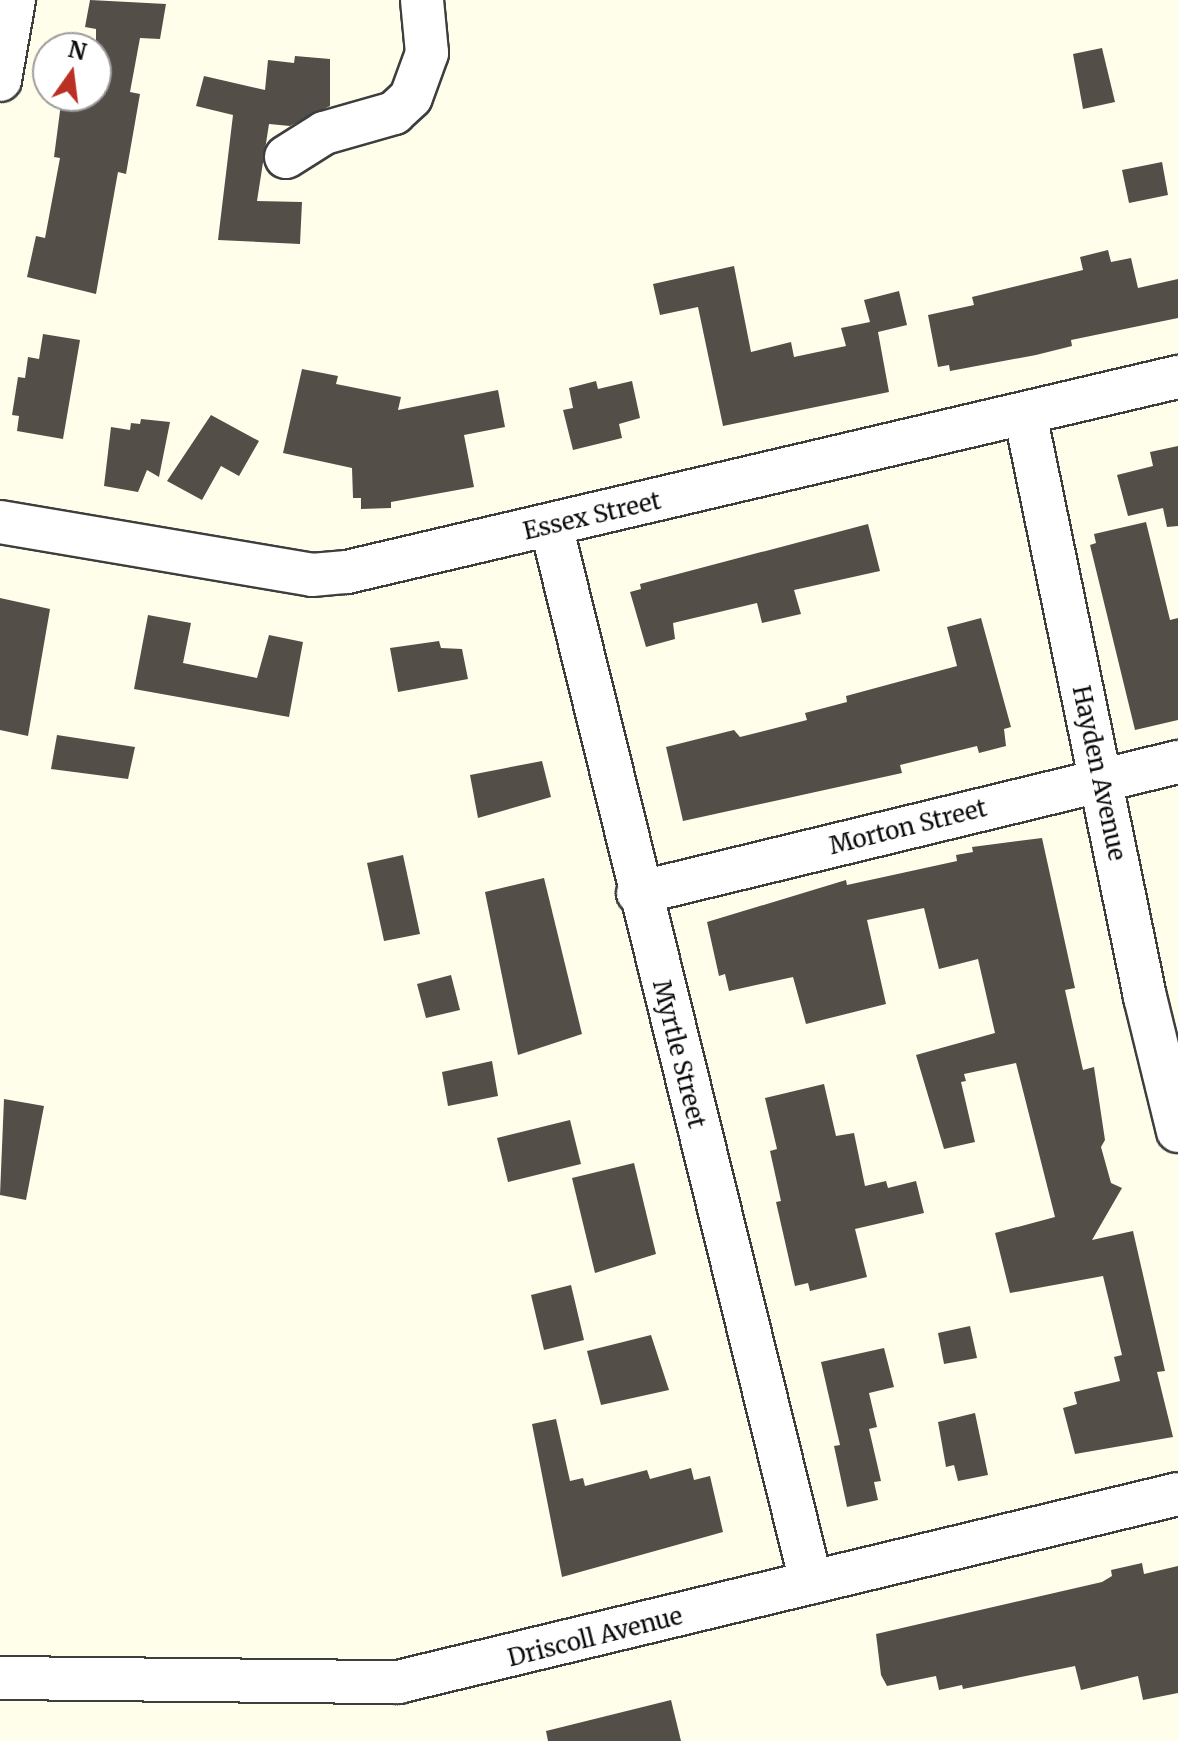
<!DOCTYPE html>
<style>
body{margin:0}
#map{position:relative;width:1178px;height:1741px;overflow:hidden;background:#fffeea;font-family:Merriweather,serif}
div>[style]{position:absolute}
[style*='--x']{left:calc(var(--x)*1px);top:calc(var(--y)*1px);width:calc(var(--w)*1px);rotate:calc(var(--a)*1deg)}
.building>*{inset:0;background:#544e48}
.roads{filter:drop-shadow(2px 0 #3e3e3e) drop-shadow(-2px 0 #3e3e3e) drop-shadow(0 2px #3e3e3e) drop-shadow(0 -2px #3e3e3e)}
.minor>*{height:42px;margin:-21px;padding:0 21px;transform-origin:21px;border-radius:21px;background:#fff}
span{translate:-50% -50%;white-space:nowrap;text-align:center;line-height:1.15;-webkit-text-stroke:8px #fff;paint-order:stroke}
.street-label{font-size:24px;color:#0b0b0b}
.north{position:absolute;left:32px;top:32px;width:80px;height:80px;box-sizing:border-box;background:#fff;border:2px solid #9d9d9d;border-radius:50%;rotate:14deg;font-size:22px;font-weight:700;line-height:32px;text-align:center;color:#0b0b0b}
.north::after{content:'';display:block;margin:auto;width:28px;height:36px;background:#bb3024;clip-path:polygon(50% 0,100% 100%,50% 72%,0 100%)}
</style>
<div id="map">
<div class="building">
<div style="clip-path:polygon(90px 0,166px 4px,160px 39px,140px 38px,130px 92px,140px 94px,126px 174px,118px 172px,96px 294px,27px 277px,36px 236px,45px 238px,60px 158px,54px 157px,62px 96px,96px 96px,96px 29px,85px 27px)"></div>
<div style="clip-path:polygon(1102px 48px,1115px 102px,1083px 109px,1073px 54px)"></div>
<div style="clip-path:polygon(295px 56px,330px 59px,330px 106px,290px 126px,269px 124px,257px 201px,302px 202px,300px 244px,218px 240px,233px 115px,196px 106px,204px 76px,265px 90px,268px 60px,294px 63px)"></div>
<div style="clip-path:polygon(1162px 162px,1168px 195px,1129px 203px,1122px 170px)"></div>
<div style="clip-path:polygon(1108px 250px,1111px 262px,1131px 258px,1138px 288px,1178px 279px,1178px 318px,1071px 340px,1072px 346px,1036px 355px,950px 371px,949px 365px,938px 367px,928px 315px,974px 305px,972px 297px,1083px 270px,1080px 257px)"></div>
<div style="clip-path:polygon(734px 266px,751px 352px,791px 342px,794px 357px,846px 346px,841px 328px,870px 322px,864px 300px,899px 291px,907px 325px,878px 332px,889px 392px,723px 426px,698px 307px,660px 315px,653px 284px)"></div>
<div style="clip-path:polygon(43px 334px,80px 340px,63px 439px,17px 431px,19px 416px,12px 415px,18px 377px,25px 378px,28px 357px,39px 359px)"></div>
<div style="clip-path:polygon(302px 369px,338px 376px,336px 384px,401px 397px,398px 410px,498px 390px,505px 427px,464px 435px,474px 487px,391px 502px,391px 508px,361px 509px,361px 498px,353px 498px,352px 468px,283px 453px)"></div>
<div style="clip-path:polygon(596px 381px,598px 389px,632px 381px,640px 418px,619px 424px,622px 438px,573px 450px,563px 410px,573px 408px,569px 388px)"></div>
<div style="clip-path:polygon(211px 415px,259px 441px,239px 476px,221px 466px,202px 500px,167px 481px)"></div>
<div style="clip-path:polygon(141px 419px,170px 422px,159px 477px,147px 470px,138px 492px,104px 486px,111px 427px,130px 430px,131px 423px,140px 424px)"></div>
<div style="clip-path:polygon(1178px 446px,1178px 526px,1167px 527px,1163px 508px,1128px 516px,1117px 475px,1153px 466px,1150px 452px)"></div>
<div style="clip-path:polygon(1146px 522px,1170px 620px,1178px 618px,1178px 720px,1135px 730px,1090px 545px,1096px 543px,1094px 534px)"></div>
<div style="clip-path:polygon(868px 524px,880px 571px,794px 590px,801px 614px,762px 623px,757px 603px,673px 623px,675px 639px,646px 647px,630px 592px,641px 589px,640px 584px)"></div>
<div style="clip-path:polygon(0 598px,50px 609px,28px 736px,0 730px)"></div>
<div style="clip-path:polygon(148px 615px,191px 623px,183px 663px,257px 678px,269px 635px,303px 642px,289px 717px,134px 689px)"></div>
<div style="clip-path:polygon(981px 618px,1011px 727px,1004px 729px,1006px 746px,979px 753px,977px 746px,900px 765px,902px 773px,683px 821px,666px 747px,734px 730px,740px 737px,807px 720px,805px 713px,847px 702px,846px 696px,957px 666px,947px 627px)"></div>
<div style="clip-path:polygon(439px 641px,441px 648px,462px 649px,468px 679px,398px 692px,390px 648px)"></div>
<div style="clip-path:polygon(57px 735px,135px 747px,128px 779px,51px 769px)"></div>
<div style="clip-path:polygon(542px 761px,551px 797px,478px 818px,470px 775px)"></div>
<div style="clip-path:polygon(1042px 838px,1075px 988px,1065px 990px,1083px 1070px,1094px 1067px,1105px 1140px,1101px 1147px,1111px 1183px,1122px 1188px,1092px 1240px,1133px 1231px,1165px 1371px,1157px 1372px,1173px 1437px,1075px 1454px,1063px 1408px,1077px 1404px,1074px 1392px,1120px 1381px,1114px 1357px,1122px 1355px,1103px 1276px,1010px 1293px,995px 1233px,1055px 1217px,1016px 1063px,964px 1074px,966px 1081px,961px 1082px,975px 1142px,944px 1149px,916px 1055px,995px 1033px,978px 959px,939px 969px,924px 908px,867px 920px,886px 1004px,806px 1024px,793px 977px,729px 991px,725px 974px,719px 976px,707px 922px,846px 880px,847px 885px,957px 861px,956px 855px,973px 852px,972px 847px)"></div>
<div style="clip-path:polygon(403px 855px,420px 934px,384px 941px,367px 863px)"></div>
<div style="clip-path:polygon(544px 878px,582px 1034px,518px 1055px,485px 892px)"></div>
<div style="clip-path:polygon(451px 975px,460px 1010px,426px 1018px,417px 984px)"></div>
<div style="clip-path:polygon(492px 1061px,498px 1096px,448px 1106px,442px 1072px)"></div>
<div style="clip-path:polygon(824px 1084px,836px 1136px,854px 1133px,865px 1186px,886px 1181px,888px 1188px,916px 1181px,924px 1213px,855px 1229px,867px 1277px,810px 1291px,808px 1283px,795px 1286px,776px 1202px,781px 1201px,770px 1151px,777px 1149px,765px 1098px)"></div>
<div style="clip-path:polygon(4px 1099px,44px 1106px,26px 1200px,0 1195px)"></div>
<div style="clip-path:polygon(570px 1120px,581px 1164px,508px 1182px,497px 1138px)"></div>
<div style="clip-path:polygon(634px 1163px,656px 1254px,595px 1273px,572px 1178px)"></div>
<div style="clip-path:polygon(571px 1285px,584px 1340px,544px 1350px,531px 1295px)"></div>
<div style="clip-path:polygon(970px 1326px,977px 1358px,944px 1364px,938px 1333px)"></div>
<div style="clip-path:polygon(651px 1335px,669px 1390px,601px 1405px,587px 1351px)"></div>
<div style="clip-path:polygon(884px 1348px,894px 1387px,869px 1393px,877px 1427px,869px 1429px,881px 1481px,874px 1482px,878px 1500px,847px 1507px,834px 1446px,840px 1445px,821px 1362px)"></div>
<div style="clip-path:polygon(975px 1413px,988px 1475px,958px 1481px,954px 1465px,946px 1467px,938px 1422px)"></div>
<div style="clip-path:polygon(556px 1419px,570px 1481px,583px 1478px,585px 1486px,647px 1470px,650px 1479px,691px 1468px,694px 1480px,710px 1476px,723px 1532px,562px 1577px,532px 1424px)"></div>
<div style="clip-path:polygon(1142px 1563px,1144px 1574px,1178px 1566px,1178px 1693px,1143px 1700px,1138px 1676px,1081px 1690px,1075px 1666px,963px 1689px,962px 1685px,939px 1690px,936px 1676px,887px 1686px,881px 1675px,876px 1634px,1102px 1582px,1112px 1576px,1111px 1570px)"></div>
<div style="clip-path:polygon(671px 1700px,681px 1741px,548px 1741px,546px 1731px)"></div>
</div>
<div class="roads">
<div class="minor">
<div style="--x:0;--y:80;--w:81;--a:-80.1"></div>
<div style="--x:286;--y:157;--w:45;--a:-32.3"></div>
<div style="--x:324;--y:133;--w:73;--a:-15.9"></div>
<div style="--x:394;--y:113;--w:23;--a:-43"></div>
<div style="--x:411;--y:97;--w:47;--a:-70"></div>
<div style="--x:427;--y:53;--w:53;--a:-95.4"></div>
<div style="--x:1025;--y:414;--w:595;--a:78.37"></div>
<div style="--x:1145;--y:997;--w:138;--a:76.2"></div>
<div style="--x:0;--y:522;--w:316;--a:9.6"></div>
<div style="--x:312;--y:575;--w:35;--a:-5"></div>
<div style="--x:347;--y:572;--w:854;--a:-13.21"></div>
<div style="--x:551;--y:525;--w:1089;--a:76.18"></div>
<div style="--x:638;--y:893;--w:556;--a:-13.64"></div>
<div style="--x:0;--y:1678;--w:398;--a:0.6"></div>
<div style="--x:398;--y:1682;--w:802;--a:-13.55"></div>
</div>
</div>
<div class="street-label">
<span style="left:592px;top:516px;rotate:-13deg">Essex Street</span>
<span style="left:1099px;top:773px;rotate:78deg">Hayden Avenue</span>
<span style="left:908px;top:827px;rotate:-14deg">Morton Street</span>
<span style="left:679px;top:1054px;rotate:76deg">Myrtle Street</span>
<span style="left:595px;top:1637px;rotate:-14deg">Driscoll Avenue</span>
</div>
<div class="north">N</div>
</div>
